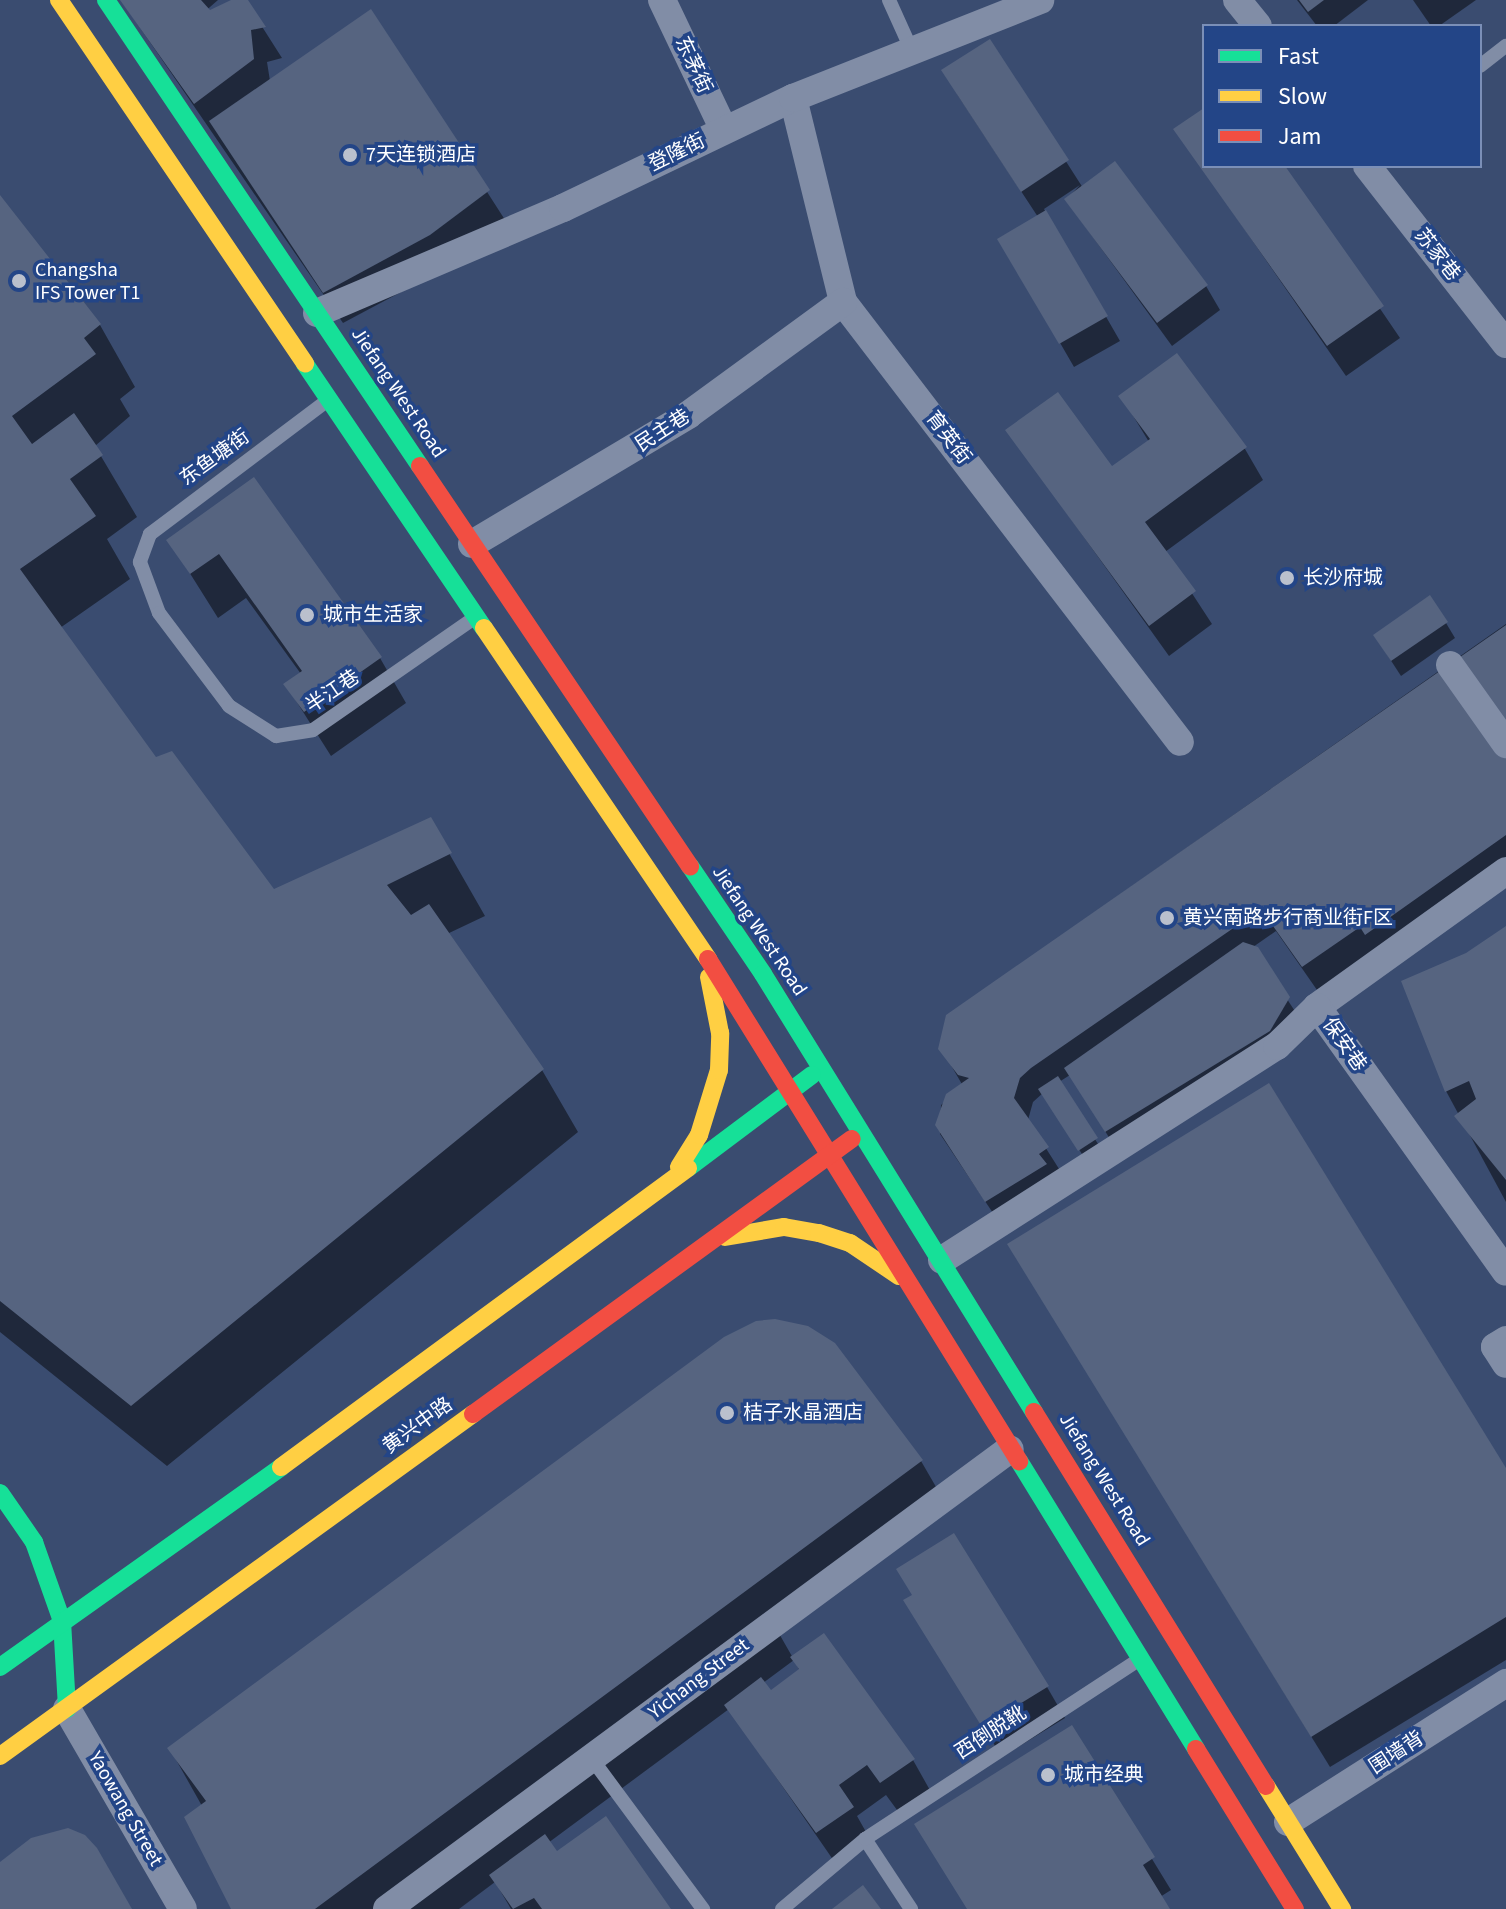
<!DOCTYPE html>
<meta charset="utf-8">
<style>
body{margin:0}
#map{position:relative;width:1506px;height:1909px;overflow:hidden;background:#3a4c70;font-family:"Source Sans 3","Noto Sans SC",sans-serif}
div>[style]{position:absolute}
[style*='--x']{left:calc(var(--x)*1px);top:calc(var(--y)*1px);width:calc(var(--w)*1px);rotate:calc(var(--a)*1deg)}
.shadow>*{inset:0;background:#0007}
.building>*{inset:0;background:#566480}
.lane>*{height:14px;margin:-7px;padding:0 7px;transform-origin:7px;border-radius:7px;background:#818da6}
.street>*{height:28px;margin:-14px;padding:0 14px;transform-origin:14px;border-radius:14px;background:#818da6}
.fast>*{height:18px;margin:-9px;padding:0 9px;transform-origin:9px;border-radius:9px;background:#16e098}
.slow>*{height:18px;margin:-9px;padding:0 9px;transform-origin:9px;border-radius:9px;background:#ffcf43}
.jam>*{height:18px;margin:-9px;padding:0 9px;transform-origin:9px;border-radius:9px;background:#f24e42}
.dots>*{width:22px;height:22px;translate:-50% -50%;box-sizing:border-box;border:4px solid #234587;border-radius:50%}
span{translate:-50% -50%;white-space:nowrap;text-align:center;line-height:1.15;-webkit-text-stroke:7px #234587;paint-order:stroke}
.street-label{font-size:20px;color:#fff}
.poi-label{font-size:20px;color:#fff}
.left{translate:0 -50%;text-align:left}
.legend{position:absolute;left:1202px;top:24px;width:280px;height:144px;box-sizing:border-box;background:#234587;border:2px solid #7b8fb7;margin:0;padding:10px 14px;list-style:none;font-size:24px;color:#fff}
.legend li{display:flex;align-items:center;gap:16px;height:40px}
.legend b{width:40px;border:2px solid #7b8fb7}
</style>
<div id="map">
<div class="shadow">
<div style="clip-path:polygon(121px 0,218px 0,202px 14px,245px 0,282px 58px,267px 62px,270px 81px,371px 11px,507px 223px,448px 267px,343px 323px)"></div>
<div style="clip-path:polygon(1297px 0,1368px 0,1334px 26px,1317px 26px)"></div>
<div style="clip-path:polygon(1413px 0,1476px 0,1439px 26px,1431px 26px)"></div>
<div style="clip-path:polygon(989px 41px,1083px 188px,1206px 286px,1220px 310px,1172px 346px,1066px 200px,1080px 185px,1044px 209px,1120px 341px,1074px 367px,1000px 239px,1038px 217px,957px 94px)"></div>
<div style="clip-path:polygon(1204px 110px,1204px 166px,1283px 166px,1400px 338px,1346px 376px,1176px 130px)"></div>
<div style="clip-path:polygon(0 198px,100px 325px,135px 387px,120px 399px,130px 416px,95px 446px,137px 517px,107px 539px,130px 579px,60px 628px,155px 759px,274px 891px,430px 820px,485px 916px,447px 934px,542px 1070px,578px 1132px,167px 1466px,0 1332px)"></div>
<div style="clip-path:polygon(1121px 396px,1245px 449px,1263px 480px,1165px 552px,1212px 624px,1169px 656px,1008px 431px,1112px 469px,1149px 442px)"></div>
<div style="clip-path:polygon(253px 480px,380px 658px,406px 703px,331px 756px,286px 685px,301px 674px,246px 598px,218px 618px,169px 540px)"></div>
<div style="clip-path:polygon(1446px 623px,1455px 638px,1401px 676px,1375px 636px)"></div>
<div style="clip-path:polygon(1506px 624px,1506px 867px,1317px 990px,1276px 931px,1253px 947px,1302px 1022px,1120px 1155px,1070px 1075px,1059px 1082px,1105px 1155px,1089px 1165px,1043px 1093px,1033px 1102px,1028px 1120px,1061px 1172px,1001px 1225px,940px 1134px,941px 1105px,963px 1086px,941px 1048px,947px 1016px)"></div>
<div style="clip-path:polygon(1506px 928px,1506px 1202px,1446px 1091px,1467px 955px)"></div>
<div style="clip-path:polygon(1028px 1276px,1506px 1472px,1506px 1660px,1330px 1767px)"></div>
<div style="clip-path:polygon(evenodd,921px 1461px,939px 1492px,769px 1616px,793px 1658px,913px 1760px,931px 1792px,900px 1814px,886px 1795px,857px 1816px,870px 1839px,836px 1864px,729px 1709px,548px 1843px,556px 1854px,669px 1909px,511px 1909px,495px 1882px,459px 1909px,234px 1909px,202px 1806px,170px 1749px,921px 1461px,794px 1660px,800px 1671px,770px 1692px,763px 1683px,794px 1660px)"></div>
<div style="clip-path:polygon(924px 1632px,1047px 1687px,1065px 1718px,1002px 1757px)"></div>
<div style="clip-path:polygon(1072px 1728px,1171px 1890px,1160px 1897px,1168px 1909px,967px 1909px)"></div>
</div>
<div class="building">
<div style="clip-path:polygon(120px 0,201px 0,210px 10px,231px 0,248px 0,266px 27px,251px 30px,254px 59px,194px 104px)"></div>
<div style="clip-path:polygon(1299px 0,1324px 0,1308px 12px)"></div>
<div style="clip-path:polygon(371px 9px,490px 190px,430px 235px,323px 293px,209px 121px)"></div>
<div style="clip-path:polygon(990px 39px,1069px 160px,1021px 192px,941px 70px)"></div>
<div style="clip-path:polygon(1204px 108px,1204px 166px,1285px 166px,1384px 306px,1327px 346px,1173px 129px)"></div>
<div style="clip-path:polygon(1115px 161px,1208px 285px,1157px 323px,1064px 199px)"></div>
<div style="clip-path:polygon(0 195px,101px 324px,84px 338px,96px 354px,12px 416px,32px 444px,74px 413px,103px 455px,70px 479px,96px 516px,20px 569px,156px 757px,172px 751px,274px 889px,431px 817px,452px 853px,387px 885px,411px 915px,429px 904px,544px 1069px,131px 1406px,0 1301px)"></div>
<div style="clip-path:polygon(1046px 210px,1108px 316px,1059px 344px,997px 239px)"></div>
<div style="clip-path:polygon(1177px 353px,1247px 447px,1145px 522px,1196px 591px,1149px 626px,1005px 430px,1058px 392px,1112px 466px,1150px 439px,1118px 396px)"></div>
<div style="clip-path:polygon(254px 477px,382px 657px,304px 712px,283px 684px,302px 671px,219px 554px,190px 574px,166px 540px)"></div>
<div style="clip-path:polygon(1430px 595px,1448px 622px,1391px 661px,1373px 635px)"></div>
<div style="clip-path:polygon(1506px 625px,1506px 835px,1365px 935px,1360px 927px,1302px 967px,1261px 909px,1031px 1068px,1020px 1078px,1014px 1098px,1049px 1147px,1039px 1154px,1047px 1164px,985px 1202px,935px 1125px,946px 1094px,969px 1078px,958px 1075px,938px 1049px,946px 1015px)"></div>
<div style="clip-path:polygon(1506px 926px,1506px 1180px,1454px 1116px,1476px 1099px,1469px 1081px,1445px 1092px,1401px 981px,1466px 953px)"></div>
<div style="clip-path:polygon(1243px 942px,1258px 947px,1290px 997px,1270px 1031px,1105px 1132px,1064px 1068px)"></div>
<div style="clip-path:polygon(1058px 1076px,1098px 1138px,1078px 1151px,1038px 1089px)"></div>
<div style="clip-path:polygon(1269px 1083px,1506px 1468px,1506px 1617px,1311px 1737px,1007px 1244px)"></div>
<div style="clip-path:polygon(775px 1319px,808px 1326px,835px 1343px,923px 1460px,315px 1909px,231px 1909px,184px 1817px,206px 1801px,167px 1748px,724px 1337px,756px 1321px)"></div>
<div style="clip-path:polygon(954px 1533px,1049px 1686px,982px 1727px,903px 1600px,912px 1595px,896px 1569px)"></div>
<div style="clip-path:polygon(824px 1633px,915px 1759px,880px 1783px,867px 1765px,839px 1785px,854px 1807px,816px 1833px,724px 1705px,761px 1677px,771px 1690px,799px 1669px,790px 1657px)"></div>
<div style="clip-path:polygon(1072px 1725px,1155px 1857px,1143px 1865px,1170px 1909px,967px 1909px,914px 1824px)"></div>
<div style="clip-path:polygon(606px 1816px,671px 1909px,542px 1909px,534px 1898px,513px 1909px,489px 1875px,545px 1834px,557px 1851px)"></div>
<div style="clip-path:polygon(68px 1828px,85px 1835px,97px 1848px,132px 1909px,0 1909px,0 1862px,31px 1838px)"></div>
<div style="clip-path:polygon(863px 1885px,881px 1909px,832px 1909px)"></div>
</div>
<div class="lane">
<div style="--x:889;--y:0;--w:56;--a:65.7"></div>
<div style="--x:1480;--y:66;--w:33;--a:-38"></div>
<div style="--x:328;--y:400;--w:223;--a:143"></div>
<div style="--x:150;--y:534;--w:30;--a:110"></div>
<div style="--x:140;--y:562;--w:54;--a:69.6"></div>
<div style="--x:159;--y:613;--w:116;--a:53"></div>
<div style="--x:229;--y:706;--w:56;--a:32.6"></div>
<div style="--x:276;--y:736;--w:37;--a:-9"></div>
<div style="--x:313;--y:730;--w:196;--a:-34.8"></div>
<div style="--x:592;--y:1759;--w:187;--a:53.5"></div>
<div style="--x:865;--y:1839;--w:84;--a:56.7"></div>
<div style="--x:782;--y:1909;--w:109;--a:-40.1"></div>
<div style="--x:865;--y:1839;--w:327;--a:-33.2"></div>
</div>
<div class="street">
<div style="--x:662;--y:0;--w:144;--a:64.5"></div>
<div style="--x:1237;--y:0;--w:33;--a:51"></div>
<div style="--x:793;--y:98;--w:210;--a:76.2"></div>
<div style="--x:843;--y:302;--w:554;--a:52.55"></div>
<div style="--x:1367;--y:166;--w:226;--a:52"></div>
<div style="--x:317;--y:313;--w:267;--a:-23.1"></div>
<div style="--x:563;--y:208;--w:255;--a:-25.6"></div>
<div style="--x:793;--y:98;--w:266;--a:-21.6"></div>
<div style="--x:472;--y:544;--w:252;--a:-30.8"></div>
<div style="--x:688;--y:415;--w:192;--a:-36.1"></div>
<div style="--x:1450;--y:665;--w:97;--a:54.7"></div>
<div style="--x:1506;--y:871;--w:233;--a:144.3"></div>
<div style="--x:1317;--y:1007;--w:325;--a:54.5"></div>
<div style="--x:942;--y:1260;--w:398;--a:-32.6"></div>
<div style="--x:1277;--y:1046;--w:56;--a:-44.3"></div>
<div style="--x:1506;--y:1340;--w:13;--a:148"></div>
<div style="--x:1495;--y:1347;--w:20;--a:57"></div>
<div style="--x:67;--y:1709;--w:231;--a:59.9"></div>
<div style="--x:1288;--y:1822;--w:259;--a:-32.5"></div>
<div style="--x:387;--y:1909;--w:774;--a:-36.44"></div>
</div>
<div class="fast">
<div style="--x:106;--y:0;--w:562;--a:56.03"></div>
<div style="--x:305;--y:364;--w:319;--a:55.9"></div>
<div style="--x:690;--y:866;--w:130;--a:55.9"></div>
<div style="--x:763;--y:974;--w:515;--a:58.25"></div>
<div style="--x:688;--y:1168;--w:155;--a:-36.9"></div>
<div style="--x:1019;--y:1461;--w:338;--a:58.4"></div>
<div style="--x:0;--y:1493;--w:60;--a:55.2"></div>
<div style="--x:34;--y:1542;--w:84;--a:70.5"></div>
<div style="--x:62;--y:1621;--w:88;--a:86.7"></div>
<div style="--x:0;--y:1667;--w:345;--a:-35.4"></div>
</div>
<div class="slow">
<div style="--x:59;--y:0;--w:439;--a:55.9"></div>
<div style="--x:484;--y:628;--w:400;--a:55.9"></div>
<div style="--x:679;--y:1167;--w:38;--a:-58"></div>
<div style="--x:699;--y:1135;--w:68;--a:-72.9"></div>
<div style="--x:719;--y:1070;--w:37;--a:-88"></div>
<div style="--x:720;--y:1033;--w:57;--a:-101.1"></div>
<div style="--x:725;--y:1237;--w:60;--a:-9.6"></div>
<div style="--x:784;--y:1227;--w:36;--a:10"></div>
<div style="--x:819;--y:1233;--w:33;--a:18"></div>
<div style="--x:850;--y:1243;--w:59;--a:34"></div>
<div style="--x:281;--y:1467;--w:505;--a:-36.3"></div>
<div style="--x:0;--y:1756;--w:584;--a:-35.87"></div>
<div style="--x:1266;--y:1786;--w:145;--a:58.3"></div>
</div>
<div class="jam">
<div style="--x:420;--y:466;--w:483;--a:56"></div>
<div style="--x:708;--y:959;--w:591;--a:58.22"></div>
<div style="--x:1034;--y:1412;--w:440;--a:58.2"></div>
<div style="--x:473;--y:1414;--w:468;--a:-36"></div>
<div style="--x:1196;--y:1749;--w:188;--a:58.3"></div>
</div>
<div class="dots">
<div style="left:350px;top:155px;background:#bac0cd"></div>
<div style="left:19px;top:281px;background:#bac0cd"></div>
<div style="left:1287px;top:578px;background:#bac0cd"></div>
<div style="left:307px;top:615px;background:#bac0cd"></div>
<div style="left:1167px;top:918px;background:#bac0cd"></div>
<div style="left:727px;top:1413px;background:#bac0cd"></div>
<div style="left:1048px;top:1775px;background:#bac0cd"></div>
</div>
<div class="street-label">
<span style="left:693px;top:65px;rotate:65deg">东茅街</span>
<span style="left:677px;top:153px;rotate:-26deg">登隆街</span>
<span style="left:1437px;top:255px;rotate:52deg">苏家巷</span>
<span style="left:398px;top:393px;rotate:56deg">Jiefang West Road</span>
<span style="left:663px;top:431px;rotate:-33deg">民主巷</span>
<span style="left:948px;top:438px;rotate:53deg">育英街</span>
<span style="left:215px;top:458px;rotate:-36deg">东鱼塘街</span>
<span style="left:333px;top:692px;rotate:-34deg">半江巷</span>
<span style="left:759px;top:931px;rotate:56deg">Jiefang West Road</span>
<span style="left:1344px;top:1045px;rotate:55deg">保安巷</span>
<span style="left:418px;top:1426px;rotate:-36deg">黄兴中路</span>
<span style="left:1104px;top:1480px;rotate:58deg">Jiefang West Road</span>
<span style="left:699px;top:1679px;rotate:-37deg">Yichang Street</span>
<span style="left:991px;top:1733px;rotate:-33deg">西倒脱靴</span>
<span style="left:1397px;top:1753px;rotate:-33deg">围墙背</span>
<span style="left:125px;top:1809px;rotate:60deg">Yaowang Street</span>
</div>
<div class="poi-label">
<span class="left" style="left:366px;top:155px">7天连锁酒店</span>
<span class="left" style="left:35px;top:282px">Changsha<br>IFS Tower T1</span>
<span class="left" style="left:1303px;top:578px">长沙府城</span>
<span class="left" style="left:323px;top:615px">城市生活家</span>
<span class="left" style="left:1183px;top:918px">黄兴南路步行商业街F区</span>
<span class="left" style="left:743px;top:1413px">桔子水晶酒店</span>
<span class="left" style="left:1064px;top:1775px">城市经典</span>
</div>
<ul class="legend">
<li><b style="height:10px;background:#16e098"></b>Fast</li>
<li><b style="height:10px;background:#ffcf43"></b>Slow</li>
<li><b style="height:10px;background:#f24e42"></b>Jam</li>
</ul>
</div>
